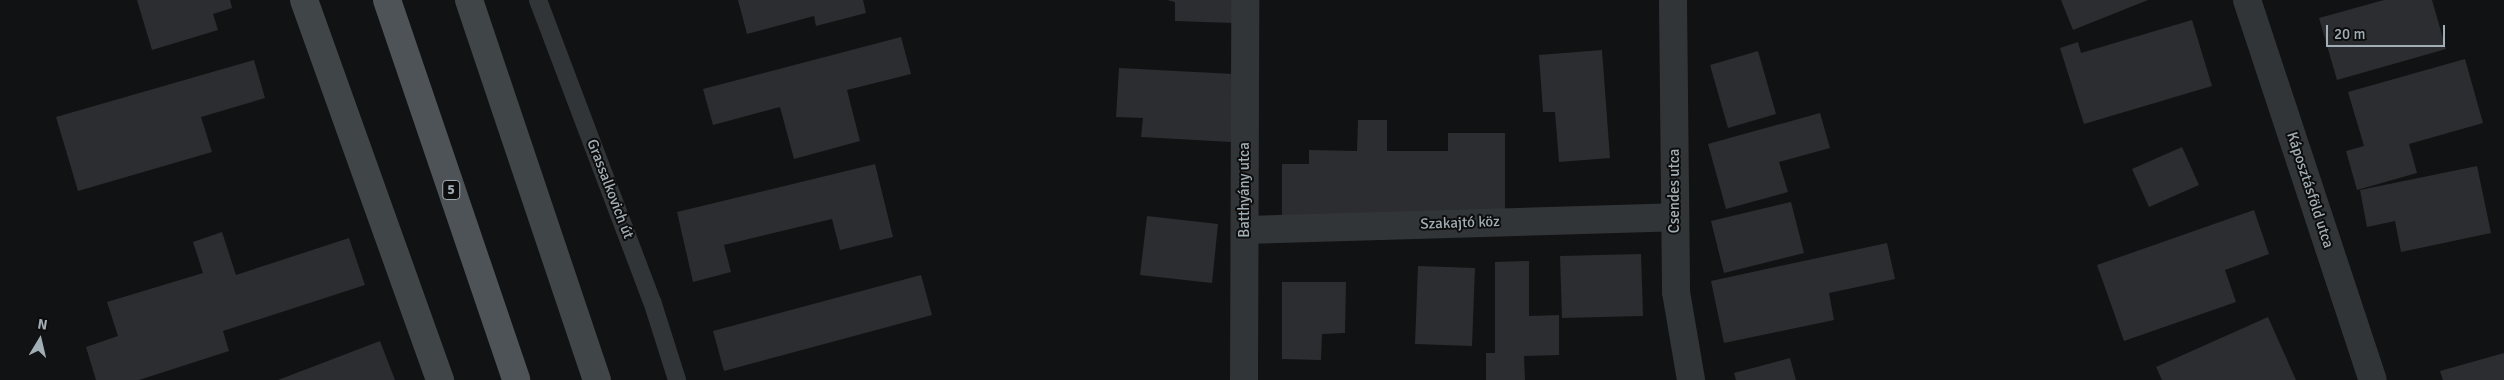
<!DOCTYPE html>
<meta charset="utf-8">
<style>
body{margin:0}
#map{position:relative;width:2504px;height:380px;overflow:hidden;background:#111213;font-family:Signika,sans-serif}
div>[style]{position:absolute}
[style*='--x']{left:calc(var(--x)*1px);top:calc(var(--y)*1px);width:calc(var(--w)*1px);rotate:calc(var(--a)*1deg)}
.building>*{inset:0;background:#2c2d30}
.lane>*{height:18px;margin:-9px;padding:0 9px;transform-origin:9px;border-radius:9px;background:#323538}
.street>*{height:28px;margin:-14px;padding:0 14px;transform-origin:14px;border-radius:14px;background:#323538}
.secondary>*{height:28px;margin:-14px;padding:0 14px;transform-origin:14px;border-radius:14px;background:#404548}
.primary>*{height:28px;margin:-14px;padding:0 14px;transform-origin:14px;border-radius:14px;background:#4e5358}
span{translate:-50% -50%;white-space:nowrap;text-align:center;line-height:1.15;-webkit-text-stroke:4px #0d0d0e;paint-order:stroke}
.shield-label span{padding:1px 4px;background:#0d0d0e;border:1px solid;border-radius:4px;-webkit-text-stroke-width:0}
.shield-label{font-size:14px;color:#a2aeb5;font-weight:700}
.street-label{font-size:15px;color:#a2aeb5}
.north{position:absolute;left:15px;top:315px;width:50px;height:50px;-webkit-text-stroke:4px #0d0d0e;paint-order:stroke;rotate:9deg;font-size:14px;font-weight:700;line-height:20px;text-align:center;color:#a2aeb5}
.north::after{content:'';display:block;margin:auto;width:18px;height:22px;background:#a2aeb5;clip-path:polygon(50% 0,100% 100%,50% 72%,0 100%)}
.scale{position:absolute;left:2326px;top:25px;width:119px;height:22px;box-sizing:border-box;border:2px solid #a2aeb5;border-top:0;padding-left:6px;font-size:15px;line-height:18px;white-space:nowrap;color:#a2aeb5;-webkit-text-stroke:4px #0d0d0e;paint-order:stroke}
</style>
<div id="map">
<div class="building">
<div style="clip-path:polygon(137px 0,230px 0,232px 8px,213px 14px,218px 30px,152px 50px)"></div>
<div style="clip-path:polygon(738px 0,863px 0,866px 13px,816px 26px,814px 16px,747px 34px)"></div>
<div style="clip-path:polygon(1167px 0,1235px 0,1233px 23px,1175px 21px,1175px 2px)"></div>
<div style="clip-path:polygon(2061px 0,2148px 0,2073px 30px)"></div>
<div style="clip-path:polygon(2384px 0,2432px 0,2446px 49px,2337px 80px,2319px 18px)"></div>
<div style="clip-path:polygon(2192px 20px,2212px 86px,2084px 124px,2060px 48px,2078px 42px,2081px 53px)"></div>
<div style="clip-path:polygon(901px 37px,911px 74px,847px 90px,860px 141px,794px 159px,780px 107px,713px 125px,703px 89px)"></div>
<div style="clip-path:polygon(1602px 50px,1610px 158px,1559px 162px,1555px 112px,1543px 112px,1539px 55px)"></div>
<div style="clip-path:polygon(1758px 51px,1776px 114px,1728px 128px,1710px 65px)"></div>
<div style="clip-path:polygon(2465px 59px,2483px 123px,2409px 144px,2417px 173px,2357px 190px,2346px 151px,2364px 146px,2348px 92px)"></div>
<div style="clip-path:polygon(254px 60px,265px 98px,201px 117px,212px 152px,78px 191px,56px 117px)"></div>
<div style="clip-path:polygon(1119px 68px,1234px 74px,1231px 142px,1141px 137px,1143px 118px,1116px 117px)"></div>
<div style="clip-path:polygon(1820px 113px,1830px 148px,1779px 162px,1788px 192px,1726px 209px,1708px 144px)"></div>
<div style="clip-path:polygon(1358px 120px,1387px 120px,1387px 151px,1448px 151px,1448px 133px,1505px 133px,1505px 217px,1282px 216px,1282px 164px,1309px 164px,1309px 150px,1357px 151px)"></div>
<div style="clip-path:polygon(2182px 147px,2199px 185px,2149px 207px,2132px 169px)"></div>
<div style="clip-path:polygon(875px 164px,893px 237px,840px 250px,832px 219px,724px 245px,731px 272px,693px 282px,677px 212px)"></div>
<div style="clip-path:polygon(2477px 166px,2491px 233px,2401px 252px,2395px 221px,2367px 227px,2360px 190px)"></div>
<div style="clip-path:polygon(1791px 202px,1804px 253px,1724px 273px,1711px 221px)"></div>
<div style="clip-path:polygon(2254px 210px,2269px 254px,2225px 270px,2236px 302px,2124px 341px,2097px 265px)"></div>
<div style="clip-path:polygon(1147px 216px,1218px 224px,1212px 283px,1140px 275px)"></div>
<div style="clip-path:polygon(222px 232px,236px 275px,349px 238px,365px 285px,223px 331px,229px 351px,139px 380px,96px 380px,86px 347px,118px 336px,107px 302px,203px 273px,193px 242px)"></div>
<div style="clip-path:polygon(1887px 243px,1895px 279px,1829px 293px,1834px 320px,1724px 343px,1711px 281px)"></div>
<div style="clip-path:polygon(1641px 254px,1643px 316px,1562px 318px,1560px 256px)"></div>
<div style="clip-path:polygon(1529px 261px,1529px 316px,1559px 315px,1559px 355px,1524px 356px,1525px 380px,1486px 380px,1486px 353px,1495px 353px,1495px 262px)"></div>
<div style="clip-path:polygon(1418px 266px,1475px 268px,1472px 346px,1415px 344px)"></div>
<div style="clip-path:polygon(921px 275px,932px 315px,724px 371px,713px 331px)"></div>
<div style="clip-path:polygon(1282px 282px,1346px 282px,1345px 333px,1322px 334px,1321px 360px,1282px 359px)"></div>
<div style="clip-path:polygon(2268px 317px,2296px 380px,2162px 380px,2156px 367px)"></div>
<div style="clip-path:polygon(380px 341px,395px 380px,278px 380px)"></div>
<div style="clip-path:polygon(2504px 353px,2504px 380px,2443px 380px,2440px 371px)"></div>
<div style="clip-path:polygon(1790px 358px,1796px 380px,1736px 380px,1734px 373px)"></div>
</div>
<div class="lane">
<div style="--x:538;--y:0;--w:322;--a:69.3"></div>
<div style="--x:652;--y:301;--w:83;--a:72.4"></div>
</div>
<div class="street">
<div style="--x:1673;--y:0;--w:292;--a:89.4"></div>
<div style="--x:1676;--y:292;--w:89;--a:80.3"></div>
<div style="--x:2247;--y:0;--w:400;--a:71.7"></div>
<div style="--x:1245;--y:230;--w:430;--a:-1.7"></div>
<div style="--x:1244;--y:380;--w:380;--a:-89.8"></div>
</div>
<div class="secondary">
<div style="--x:304;--y:0;--w:404;--a:70.3"></div>
<div style="--x:469;--y:0;--w:401;--a:71.4"></div>
</div>
<div class="primary">
<div style="--x:387;--y:0;--w:401;--a:71.2"></div>
</div>
<div class="shield-label">
<span style="left:451px;top:190px">5</span>
</div>
<div class="street-label">
<span style="left:610px;top:189px;rotate:69deg">Grassalkovich út</span>
<span style="left:1245px;top:190px;rotate:-90deg">Batthyány utca</span>
<span style="left:2310px;top:190px;rotate:72deg">Káposztásföld utca</span>
<span style="left:1675px;top:191px;rotate:-90deg">Csendes utca</span>
<span style="left:1460px;top:223px;rotate:-2deg">Szakajtó köz</span>
</div>
<div class="north">N</div>
<div class="scale">20 m</div>
</div>
